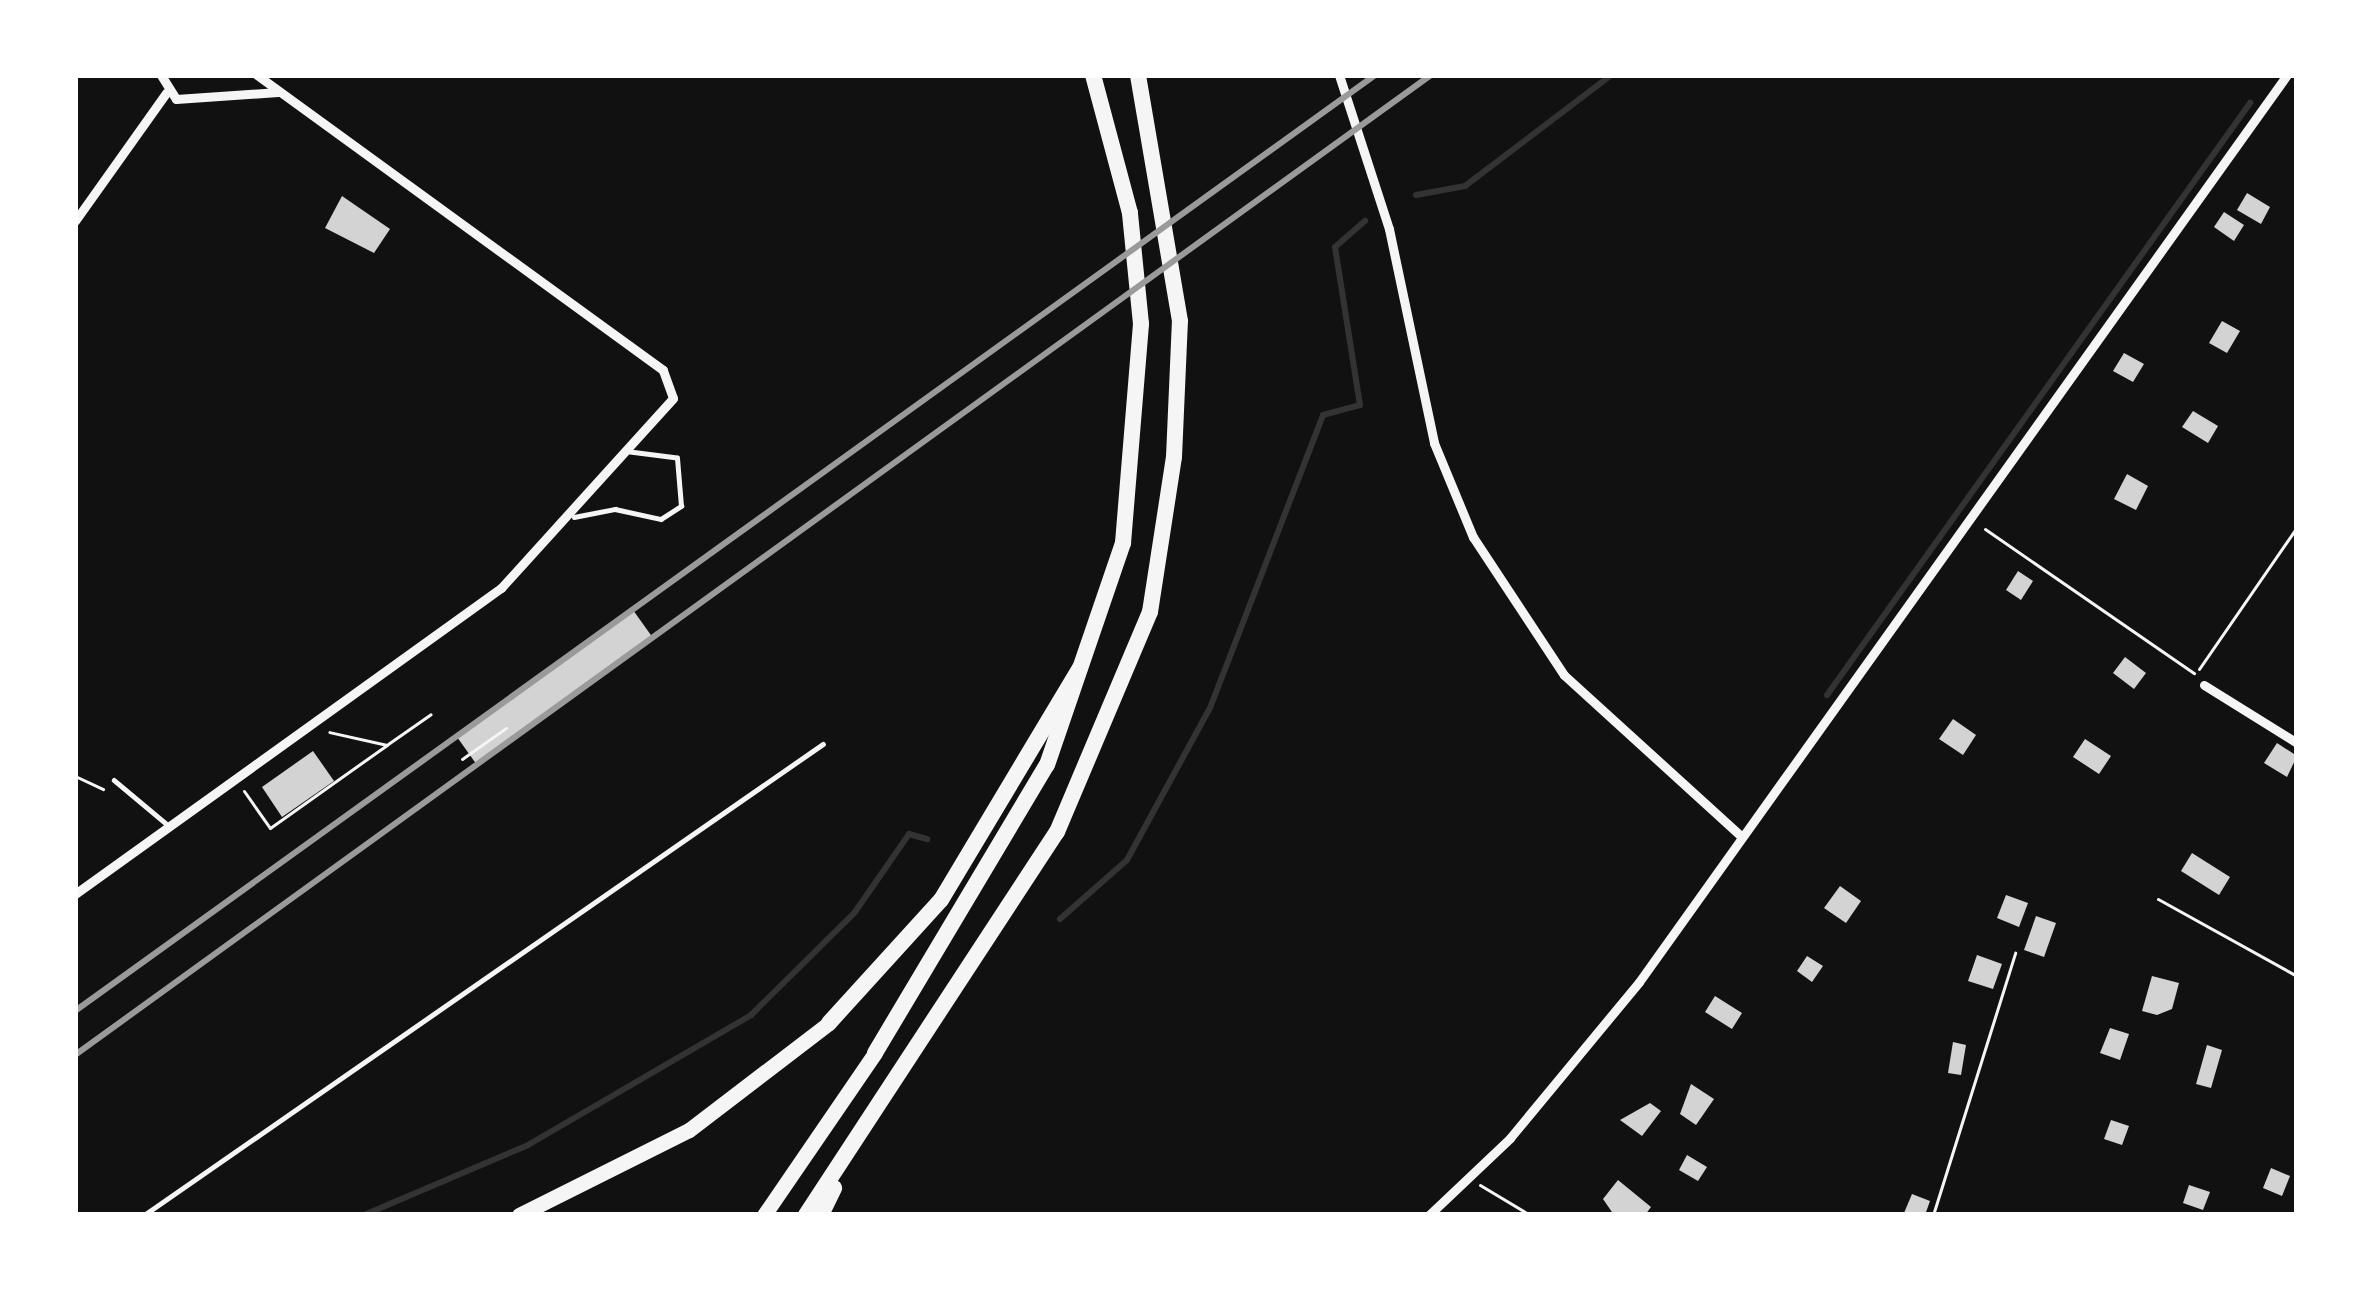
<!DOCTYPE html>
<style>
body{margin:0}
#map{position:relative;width:2372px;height:1290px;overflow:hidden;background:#111;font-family:"Fira Sans",sans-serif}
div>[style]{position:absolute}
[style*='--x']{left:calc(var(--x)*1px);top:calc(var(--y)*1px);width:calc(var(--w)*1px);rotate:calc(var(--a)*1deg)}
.stream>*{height:6px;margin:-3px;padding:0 3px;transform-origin:3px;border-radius:3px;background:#333}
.building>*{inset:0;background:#d3d3d3}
.path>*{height:3px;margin:-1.5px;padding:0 1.5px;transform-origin:1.5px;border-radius:1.5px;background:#f5f5f5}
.service>*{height:4.5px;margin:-2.25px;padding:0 2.25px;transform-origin:2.25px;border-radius:2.25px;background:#f5f5f5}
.minor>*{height:9px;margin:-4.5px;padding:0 4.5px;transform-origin:4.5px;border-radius:4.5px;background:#f5f5f5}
.trunk>*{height:15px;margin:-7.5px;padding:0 7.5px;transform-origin:7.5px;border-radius:7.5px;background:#f5f5f5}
.motorway>*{height:16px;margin:-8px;padding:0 8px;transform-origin:8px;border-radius:8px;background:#f5f5f5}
.rail>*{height:6px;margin:-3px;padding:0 3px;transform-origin:3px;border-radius:3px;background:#9a9a9a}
span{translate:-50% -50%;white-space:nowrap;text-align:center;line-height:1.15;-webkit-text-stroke:12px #fff;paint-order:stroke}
.frame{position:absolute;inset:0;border:78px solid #fff;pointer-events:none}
</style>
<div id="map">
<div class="stream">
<div style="--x:1416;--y:195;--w:50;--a:-10.4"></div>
<div style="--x:1465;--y:186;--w:183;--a:-37.2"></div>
<div style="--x:1827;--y:695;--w:728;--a:-54.45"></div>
<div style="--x:1060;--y:919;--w:89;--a:-41.4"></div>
<div style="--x:1127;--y:860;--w:173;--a:-61.4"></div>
<div style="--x:1210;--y:708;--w:314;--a:-68.9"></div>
<div style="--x:1323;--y:415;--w:38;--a:-15"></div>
<div style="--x:1360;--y:405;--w:160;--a:-99"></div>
<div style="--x:1335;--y:247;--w:40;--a:-41"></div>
<div style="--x:364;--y:1215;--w:178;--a:-23.1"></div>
<div style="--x:528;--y:1145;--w:258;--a:-30.2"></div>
<div style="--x:751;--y:1015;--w:146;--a:-44.7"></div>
<div style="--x:855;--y:912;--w:95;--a:-55.3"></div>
<div style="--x:909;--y:834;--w:19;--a:16"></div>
</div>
<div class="building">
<div style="clip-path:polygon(2247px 193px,2270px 207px,2261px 224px,2237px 210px)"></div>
<div style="clip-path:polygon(342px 196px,390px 229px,374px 253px,325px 228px)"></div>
<div style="clip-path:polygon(2224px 212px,2244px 225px,2234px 241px,2214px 227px)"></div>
<div style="clip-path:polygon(2222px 321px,2240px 331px,2227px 353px,2209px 343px)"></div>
<div style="clip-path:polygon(2124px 353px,2144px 364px,2133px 382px,2113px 371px)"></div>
<div style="clip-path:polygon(2193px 411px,2218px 426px,2208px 443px,2182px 427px)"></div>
<div style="clip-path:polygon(2127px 474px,2148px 486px,2136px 510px,2114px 499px)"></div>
<div style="clip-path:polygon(2018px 571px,2033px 581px,2021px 600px,2006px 590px)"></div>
<div style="clip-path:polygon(633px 610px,653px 638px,477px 765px,457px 737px)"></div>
<div style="clip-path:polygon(2125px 657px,2146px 673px,2134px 689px,2113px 673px)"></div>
<div style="clip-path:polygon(1953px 719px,1976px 735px,1963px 755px,1939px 739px)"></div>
<div style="clip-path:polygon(2085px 739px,2111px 756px,2099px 774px,2073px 757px)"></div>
<div style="clip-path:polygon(2277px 743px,2297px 756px,2287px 777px,2264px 763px)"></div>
<div style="clip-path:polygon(313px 751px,334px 781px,282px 817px,262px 787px)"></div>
<div style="clip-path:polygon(2192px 853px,2230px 877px,2219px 895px,2181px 871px)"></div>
<div style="clip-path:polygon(1840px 886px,1861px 901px,1846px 923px,1824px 908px)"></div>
<div style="clip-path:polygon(2006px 895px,2028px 903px,2019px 927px,1997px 918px)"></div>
<div style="clip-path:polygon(2036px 916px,2056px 923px,2044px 957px,2024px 950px)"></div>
<div style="clip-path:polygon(1977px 955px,2002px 964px,1993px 989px,1968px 981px)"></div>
<div style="clip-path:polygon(1807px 956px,1823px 966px,1812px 982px,1797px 971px)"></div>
<div style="clip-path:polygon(2152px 976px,2179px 983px,2172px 1009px,2157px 1015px,2142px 1011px)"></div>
<div style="clip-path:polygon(1715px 996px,1742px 1013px,1732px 1029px,1705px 1012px)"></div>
<div style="clip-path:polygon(2110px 1028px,2129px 1034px,2120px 1060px,2100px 1053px)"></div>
<div style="clip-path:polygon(1953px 1042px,1966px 1045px,1961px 1075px,1948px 1073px)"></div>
<div style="clip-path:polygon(2207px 1045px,2222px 1050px,2211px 1088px,2196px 1084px)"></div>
<div style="clip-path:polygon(1691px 1084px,1714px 1099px,1696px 1125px,1680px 1114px)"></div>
<div style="clip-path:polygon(1650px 1103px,1661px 1111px,1642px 1136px,1620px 1120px)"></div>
<div style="clip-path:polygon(2111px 1120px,2129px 1126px,2122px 1145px,2104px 1139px)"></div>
<div style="clip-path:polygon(1687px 1155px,1707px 1167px,1698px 1181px,1679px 1170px)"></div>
<div style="clip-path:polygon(2271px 1168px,2290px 1176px,2282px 1196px,2263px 1188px)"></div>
<div style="clip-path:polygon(1618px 1180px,1651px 1207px,1645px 1215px,1614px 1215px,1603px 1199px)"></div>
<div style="clip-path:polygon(2189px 1185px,2210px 1192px,2203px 1210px,2183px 1203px)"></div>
<div style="clip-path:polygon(1912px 1194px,1930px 1201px,1925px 1215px,1904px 1213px)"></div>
</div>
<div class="path">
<div style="--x:1985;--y:529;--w:254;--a:34.6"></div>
<div style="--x:2199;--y:669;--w:173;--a:-55.4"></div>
<div style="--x:388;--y:744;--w:52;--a:-34.9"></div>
<div style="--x:462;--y:759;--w:54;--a:-35.2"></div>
<div style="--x:75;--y:776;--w:31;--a:25"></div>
<div style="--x:244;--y:791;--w:45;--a:54.9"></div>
<div style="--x:270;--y:828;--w:143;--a:-35.4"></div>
<div style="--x:387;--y:745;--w:59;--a:-167.4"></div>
<div style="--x:2158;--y:899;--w:159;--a:29"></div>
<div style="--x:1480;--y:1185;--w:58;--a:31"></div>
<div style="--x:1933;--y:1215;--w:275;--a:-72.6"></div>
</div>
<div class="service">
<div style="--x:574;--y:517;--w:42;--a:-11"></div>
<div style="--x:615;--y:509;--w:47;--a:12.3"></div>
<div style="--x:661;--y:519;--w:24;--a:-33"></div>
<div style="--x:681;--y:506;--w:48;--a:-94.8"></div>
<div style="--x:677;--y:458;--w:47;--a:-172.7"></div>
<div style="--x:114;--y:780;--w:72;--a:39.9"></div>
<div style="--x:144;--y:1215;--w:826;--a:-34.75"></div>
</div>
<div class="minor">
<div style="--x:161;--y:75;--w:28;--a:58"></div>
<div style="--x:176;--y:99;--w:102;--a:-3.9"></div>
<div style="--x:1339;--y:75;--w:162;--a:72"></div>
<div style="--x:1389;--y:229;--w:219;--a:78.1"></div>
<div style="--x:1434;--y:443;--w:102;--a:67.5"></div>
<div style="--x:1473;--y:537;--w:165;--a:56.6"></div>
<div style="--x:1564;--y:675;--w:239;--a:42.3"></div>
<div style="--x:75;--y:221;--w:157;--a:-54.6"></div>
<div style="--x:2204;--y:685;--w:110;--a:31.9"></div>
<div style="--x:75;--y:894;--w:525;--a:-35.69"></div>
<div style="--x:501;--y:588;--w:256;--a:-47.8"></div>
<div style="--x:673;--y:398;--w:30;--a:-110"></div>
<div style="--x:663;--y:370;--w:502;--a:-144"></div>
<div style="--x:1429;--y:1215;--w:112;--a:-43.5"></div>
<div style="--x:1510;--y:1138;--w:202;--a:-50.4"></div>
<div style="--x:1639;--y:982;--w:1115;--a:-54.46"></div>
</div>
<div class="trunk">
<div style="--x:519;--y:1215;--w:190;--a:-26.6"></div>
<div style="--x:689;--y:1130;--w:176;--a:-37.4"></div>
<div style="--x:764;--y:1215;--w:196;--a:-55.6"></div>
</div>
<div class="motorway">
<div style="--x:829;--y:1023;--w:166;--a:-47.7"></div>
<div style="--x:941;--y:900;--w:270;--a:-59.1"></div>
<div style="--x:875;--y:1053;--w:335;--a:-59.2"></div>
<div style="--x:1047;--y:765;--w:235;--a:-71.1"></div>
<div style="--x:1123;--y:543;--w:220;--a:-85.3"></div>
<div style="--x:1141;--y:324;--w:112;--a:-95.7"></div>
<div style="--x:1130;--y:213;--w:143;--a:-105"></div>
<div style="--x:806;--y:1215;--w:458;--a:-56.8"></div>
<div style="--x:1057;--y:832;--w:239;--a:-67.1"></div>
<div style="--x:1150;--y:612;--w:157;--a:-81.2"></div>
<div style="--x:1174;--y:457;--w:136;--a:-87.5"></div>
<div style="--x:1180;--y:321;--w:250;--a:-99.7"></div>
<div style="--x:821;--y:1215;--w:30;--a:-64"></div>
</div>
<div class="rail">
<div style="--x:75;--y:1011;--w:1602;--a:-35.75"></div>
<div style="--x:75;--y:1055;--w:1673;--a:-35.86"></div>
</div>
<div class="frame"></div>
</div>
